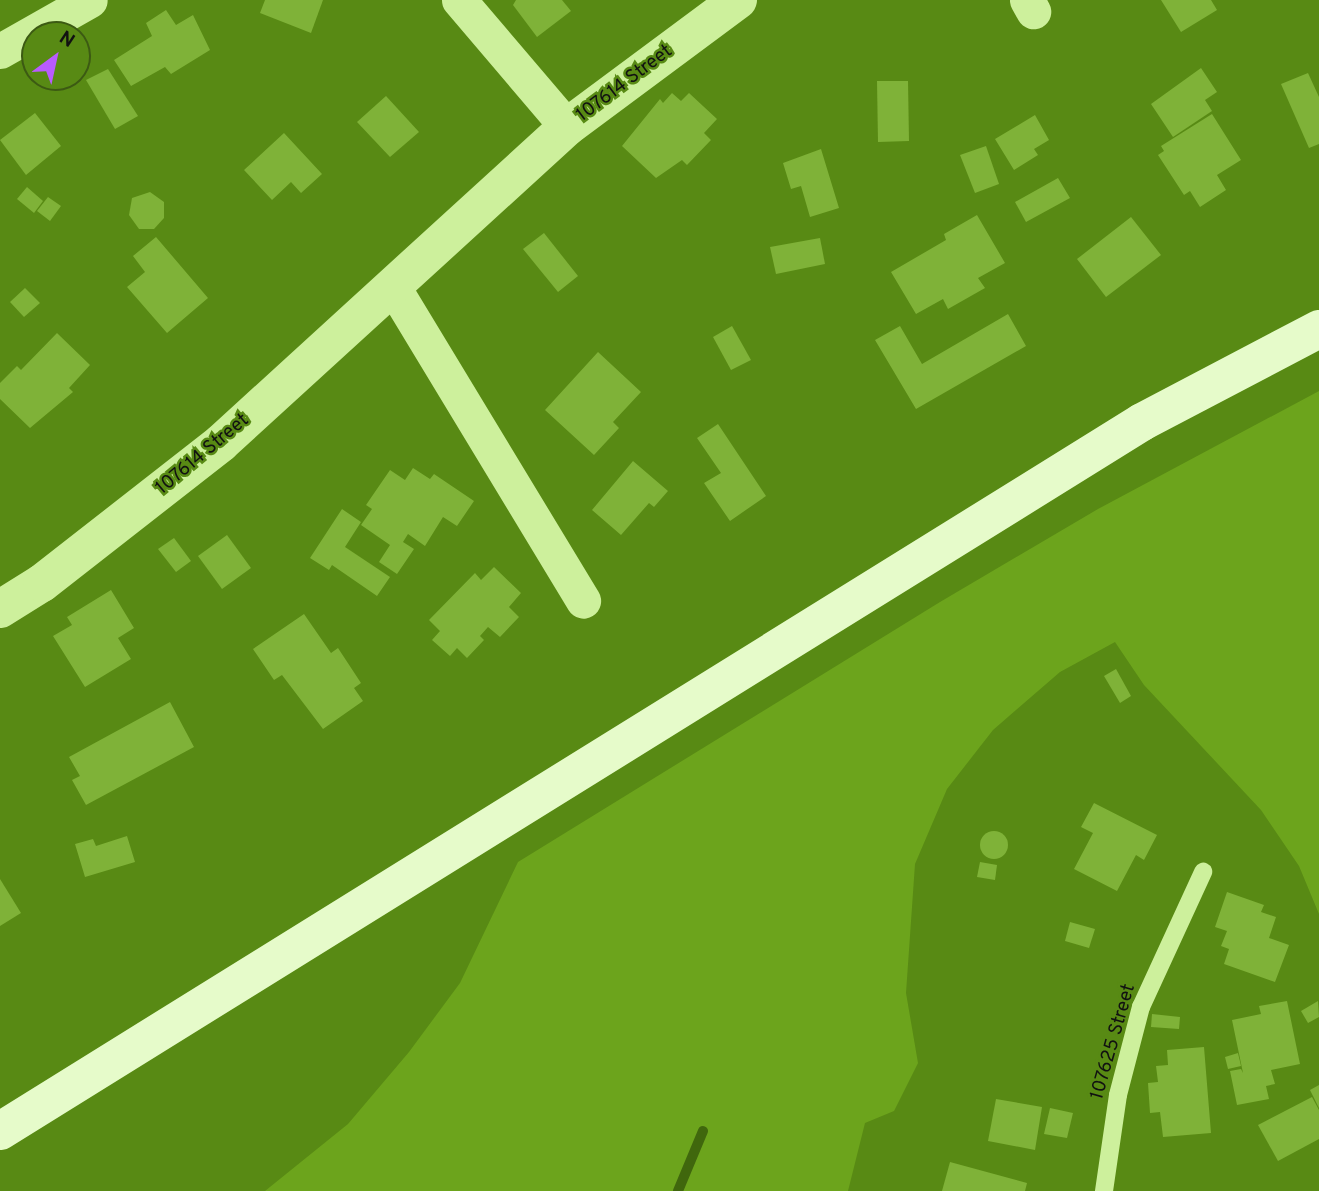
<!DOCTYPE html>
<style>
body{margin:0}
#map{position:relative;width:1319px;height:1191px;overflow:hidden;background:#588a14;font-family:Overpass,sans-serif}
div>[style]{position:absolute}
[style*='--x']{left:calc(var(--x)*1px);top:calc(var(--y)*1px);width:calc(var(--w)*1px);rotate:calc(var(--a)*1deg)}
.green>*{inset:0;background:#6ca41c}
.stream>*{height:10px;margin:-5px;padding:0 5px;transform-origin:5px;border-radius:5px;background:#40670d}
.building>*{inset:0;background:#7fb238}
.round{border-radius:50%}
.service>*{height:18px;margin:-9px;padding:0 9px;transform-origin:9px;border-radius:9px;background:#cdf09c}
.minor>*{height:35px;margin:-17.5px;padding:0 17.5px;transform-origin:17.5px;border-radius:17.5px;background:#cdf09c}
.tertiary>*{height:38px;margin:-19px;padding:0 19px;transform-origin:19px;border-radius:19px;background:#cdf09c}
.secondary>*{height:38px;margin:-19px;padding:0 19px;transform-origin:19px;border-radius:19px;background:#e6fbca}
span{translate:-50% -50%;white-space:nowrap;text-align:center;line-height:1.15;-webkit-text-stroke:5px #588a14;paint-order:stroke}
.street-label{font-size:19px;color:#111}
.north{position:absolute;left:21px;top:21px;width:70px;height:70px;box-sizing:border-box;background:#588a14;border:2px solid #3c5a13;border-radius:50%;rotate:33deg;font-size:19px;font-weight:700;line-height:28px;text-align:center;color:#111}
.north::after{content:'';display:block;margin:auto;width:24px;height:32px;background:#b95bff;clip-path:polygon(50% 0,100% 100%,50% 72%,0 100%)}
</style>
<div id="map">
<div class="green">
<div style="clip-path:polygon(1319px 391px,1319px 914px,1299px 866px,1261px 810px,1144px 685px,1115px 642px,1060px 672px,993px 730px,947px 789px,915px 864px,906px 993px,918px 1063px,894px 1111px,865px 1123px,848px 1191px,265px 1191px,348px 1124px,409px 1052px,460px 983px,518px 862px,940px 602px,1098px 509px)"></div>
</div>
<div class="stream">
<div style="--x:678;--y:1191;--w:65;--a:-67.4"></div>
</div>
<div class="building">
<div style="clip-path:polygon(265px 0,323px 0,311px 33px,260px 13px)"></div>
<div style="clip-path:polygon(516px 0,562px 0,571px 11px,537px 37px,513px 5px)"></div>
<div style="clip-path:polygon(1161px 0,1211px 0,1217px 10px,1181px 32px)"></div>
<div style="clip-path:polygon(166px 10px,176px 25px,193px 15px,210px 50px,171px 74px,165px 67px,131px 86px,114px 60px,152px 36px,146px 23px)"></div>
<div style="clip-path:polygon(1201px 68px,1217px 92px,1205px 100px,1212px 111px,1173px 137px,1151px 104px)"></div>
<div style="clip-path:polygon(108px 69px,138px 116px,115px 129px,86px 80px)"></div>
<div style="clip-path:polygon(1308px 73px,1319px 97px,1319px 144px,1309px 148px,1281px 84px)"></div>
<div style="clip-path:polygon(877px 81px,908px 81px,909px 141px,878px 142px)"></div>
<div style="clip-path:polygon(672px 93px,681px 101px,689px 93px,717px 119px,704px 133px,711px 140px,687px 165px,682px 160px,656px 178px,622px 146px,660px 99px,663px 103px)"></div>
<div style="clip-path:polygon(386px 96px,419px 132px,390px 157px,357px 122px)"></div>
<div style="clip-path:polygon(35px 113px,61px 146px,26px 175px,0 140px)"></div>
<div style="clip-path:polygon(1212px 114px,1241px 160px,1217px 175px,1226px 190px,1200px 207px,1190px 191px,1184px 195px,1158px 155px,1164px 151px,1161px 146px)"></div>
<div style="clip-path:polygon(1035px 115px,1049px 140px,1034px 149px,1038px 155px,1014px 170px,995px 139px)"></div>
<div style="clip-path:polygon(284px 133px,322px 174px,301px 193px,291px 182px,272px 200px,244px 170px)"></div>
<div style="clip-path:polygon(986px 146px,999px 184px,975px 193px,960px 155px)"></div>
<div style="clip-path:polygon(821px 149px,839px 208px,810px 217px,801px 186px,791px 189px,783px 163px)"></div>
<div style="clip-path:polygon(1058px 178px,1070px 198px,1026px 222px,1015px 202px)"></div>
<div style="clip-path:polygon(27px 187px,43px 201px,34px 213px,17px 199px)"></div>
<div style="clip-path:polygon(150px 192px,164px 202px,164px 218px,154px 229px,139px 229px,129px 215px,132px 198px)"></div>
<div style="clip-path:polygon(48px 197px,61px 206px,50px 221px,37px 211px)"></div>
<div style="clip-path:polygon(977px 215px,1005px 263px,978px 278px,985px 288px,948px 309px,943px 299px,916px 314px,891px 272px,946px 240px,944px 234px)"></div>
<div style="clip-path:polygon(1131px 217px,1161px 255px,1106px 297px,1077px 259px)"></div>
<div style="clip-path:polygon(544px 233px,578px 276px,558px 292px,523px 249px)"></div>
<div style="clip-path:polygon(156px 237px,208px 298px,167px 333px,127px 287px,145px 272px,133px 256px)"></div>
<div style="clip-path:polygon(820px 238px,825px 264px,776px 274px,770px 247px)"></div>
<div style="clip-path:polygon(25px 288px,40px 303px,24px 317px,10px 302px)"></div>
<div style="clip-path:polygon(1008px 314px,1026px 346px,916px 409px,875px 340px,900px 326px,922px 364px)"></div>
<div style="clip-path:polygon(732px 326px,751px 360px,731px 370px,713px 337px)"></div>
<div style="clip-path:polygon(57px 333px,90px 365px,69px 388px,73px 392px,30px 428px,0 399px,0 383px,17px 366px,21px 370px)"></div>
<div style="clip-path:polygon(598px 352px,641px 392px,613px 422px,619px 428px,594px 455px,545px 410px)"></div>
<div style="clip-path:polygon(718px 424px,766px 496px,730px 521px,704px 483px,721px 473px,697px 438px)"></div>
<div style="clip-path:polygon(633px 461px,668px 491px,654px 507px,649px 503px,621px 535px,592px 510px)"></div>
<div style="clip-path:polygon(413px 468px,430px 479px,434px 474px,474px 501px,457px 526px,443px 517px,425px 546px,408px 534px,403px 542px,414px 549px,397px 574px,379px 562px,390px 545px,361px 525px,372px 509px,366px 505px,390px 470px,405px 480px)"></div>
<div style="clip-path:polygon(342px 509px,361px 522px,345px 547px,390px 577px,377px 596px,332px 565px,329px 570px,310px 558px)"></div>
<div style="clip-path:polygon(227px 535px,251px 568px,222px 589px,198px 556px)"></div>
<div style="clip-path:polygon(174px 538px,191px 561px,176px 572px,158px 549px)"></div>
<div style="clip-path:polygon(494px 567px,521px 593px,509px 607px,519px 617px,500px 637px,488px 627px,480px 636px,484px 640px,467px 658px,457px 648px,450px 656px,432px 640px,440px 631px,429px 620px,475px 573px,481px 580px)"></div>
<div style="clip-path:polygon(111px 590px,134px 628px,118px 638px,131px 659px,85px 687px,53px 636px,72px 625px,67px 617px)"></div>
<div style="clip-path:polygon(304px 614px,331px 653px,338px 648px,361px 683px,354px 688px,363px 701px,323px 729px,282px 675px,274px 680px,253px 649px)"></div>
<div style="clip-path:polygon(1116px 669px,1131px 696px,1120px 703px,1104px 676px)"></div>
<div style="clip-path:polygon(170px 702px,194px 747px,86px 805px,72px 780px,80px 776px,69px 757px)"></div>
<div style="clip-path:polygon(1094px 803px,1157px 835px,1144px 860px,1136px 855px,1117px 891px,1074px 869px,1093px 833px,1081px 827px)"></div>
<div class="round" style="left:980px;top:831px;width:28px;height:28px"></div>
<div style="clip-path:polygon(127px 836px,135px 862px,85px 877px,75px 844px,93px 839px,96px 846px)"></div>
<div style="clip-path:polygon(980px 862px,997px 865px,995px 880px,977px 877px)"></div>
<div style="clip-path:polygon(0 879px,21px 913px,0 926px)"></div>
<div style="clip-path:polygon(1227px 892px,1264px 905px,1261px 912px,1276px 917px,1269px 938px,1289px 945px,1275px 982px,1224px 964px,1229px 949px,1221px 946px,1227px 931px,1215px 927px)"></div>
<div style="clip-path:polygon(1070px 922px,1095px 929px,1089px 948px,1065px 941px)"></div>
<div style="clip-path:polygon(1287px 1001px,1300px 1064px,1271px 1070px,1275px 1084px,1266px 1086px,1269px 1099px,1237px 1105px,1230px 1071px,1241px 1069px,1243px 1073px,1232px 1020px,1261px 1014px,1259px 1006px)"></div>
<div style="clip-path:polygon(1318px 1001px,1319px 1017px,1308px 1023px,1301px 1011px)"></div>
<div style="clip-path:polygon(1152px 1014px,1180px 1017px,1179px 1029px,1151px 1027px)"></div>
<div style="clip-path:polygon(1204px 1047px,1211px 1133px,1163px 1137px,1160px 1112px,1150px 1113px,1148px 1083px,1158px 1082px,1156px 1066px,1168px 1065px,1167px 1050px)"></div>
<div style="clip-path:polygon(1238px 1053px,1241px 1066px,1228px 1069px,1225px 1057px)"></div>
<div style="clip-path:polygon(1319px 1085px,1319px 1108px,1310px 1090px)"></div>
<div style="clip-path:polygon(1312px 1097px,1319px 1110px,1319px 1139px,1278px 1161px,1258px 1125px)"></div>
<div style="clip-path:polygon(996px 1099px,1042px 1107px,1035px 1150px,988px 1141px)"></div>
<div style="clip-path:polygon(1050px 1108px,1073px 1113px,1067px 1138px,1044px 1134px)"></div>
<div style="clip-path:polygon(950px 1162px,1027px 1183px,1025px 1191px,942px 1191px)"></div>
</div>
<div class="service">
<div style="--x:1104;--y:1191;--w:97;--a:-81.7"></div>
<div style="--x:1118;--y:1095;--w:91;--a:-75.4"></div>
<div style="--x:1141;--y:1007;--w:149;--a:-65.3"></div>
</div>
<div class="minor">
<div style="--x:459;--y:0;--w:167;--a:49.6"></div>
<div style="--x:1027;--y:0;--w:13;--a:61"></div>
<div style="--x:0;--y:51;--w:103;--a:-29.5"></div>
<div style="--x:392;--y:285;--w:369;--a:58.8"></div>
</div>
<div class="tertiary">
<div style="--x:0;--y:609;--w:49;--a:-31.8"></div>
<div style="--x:42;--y:583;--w:227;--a:-38"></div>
<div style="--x:221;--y:443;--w:469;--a:-42.4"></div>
<div style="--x:567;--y:127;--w:213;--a:-36.6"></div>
</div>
<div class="secondary">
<div style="--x:0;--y:1131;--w:1344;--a:-31.83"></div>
<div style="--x:1142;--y:422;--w:200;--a:-27.7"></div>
</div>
<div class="street-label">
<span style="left:625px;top:84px;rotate:-37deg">107614 Street</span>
<span style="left:203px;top:455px;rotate:-40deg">107614 Street</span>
<span style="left:1114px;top:1042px;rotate:-74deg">107625 Street</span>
</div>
<div class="north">N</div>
</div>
